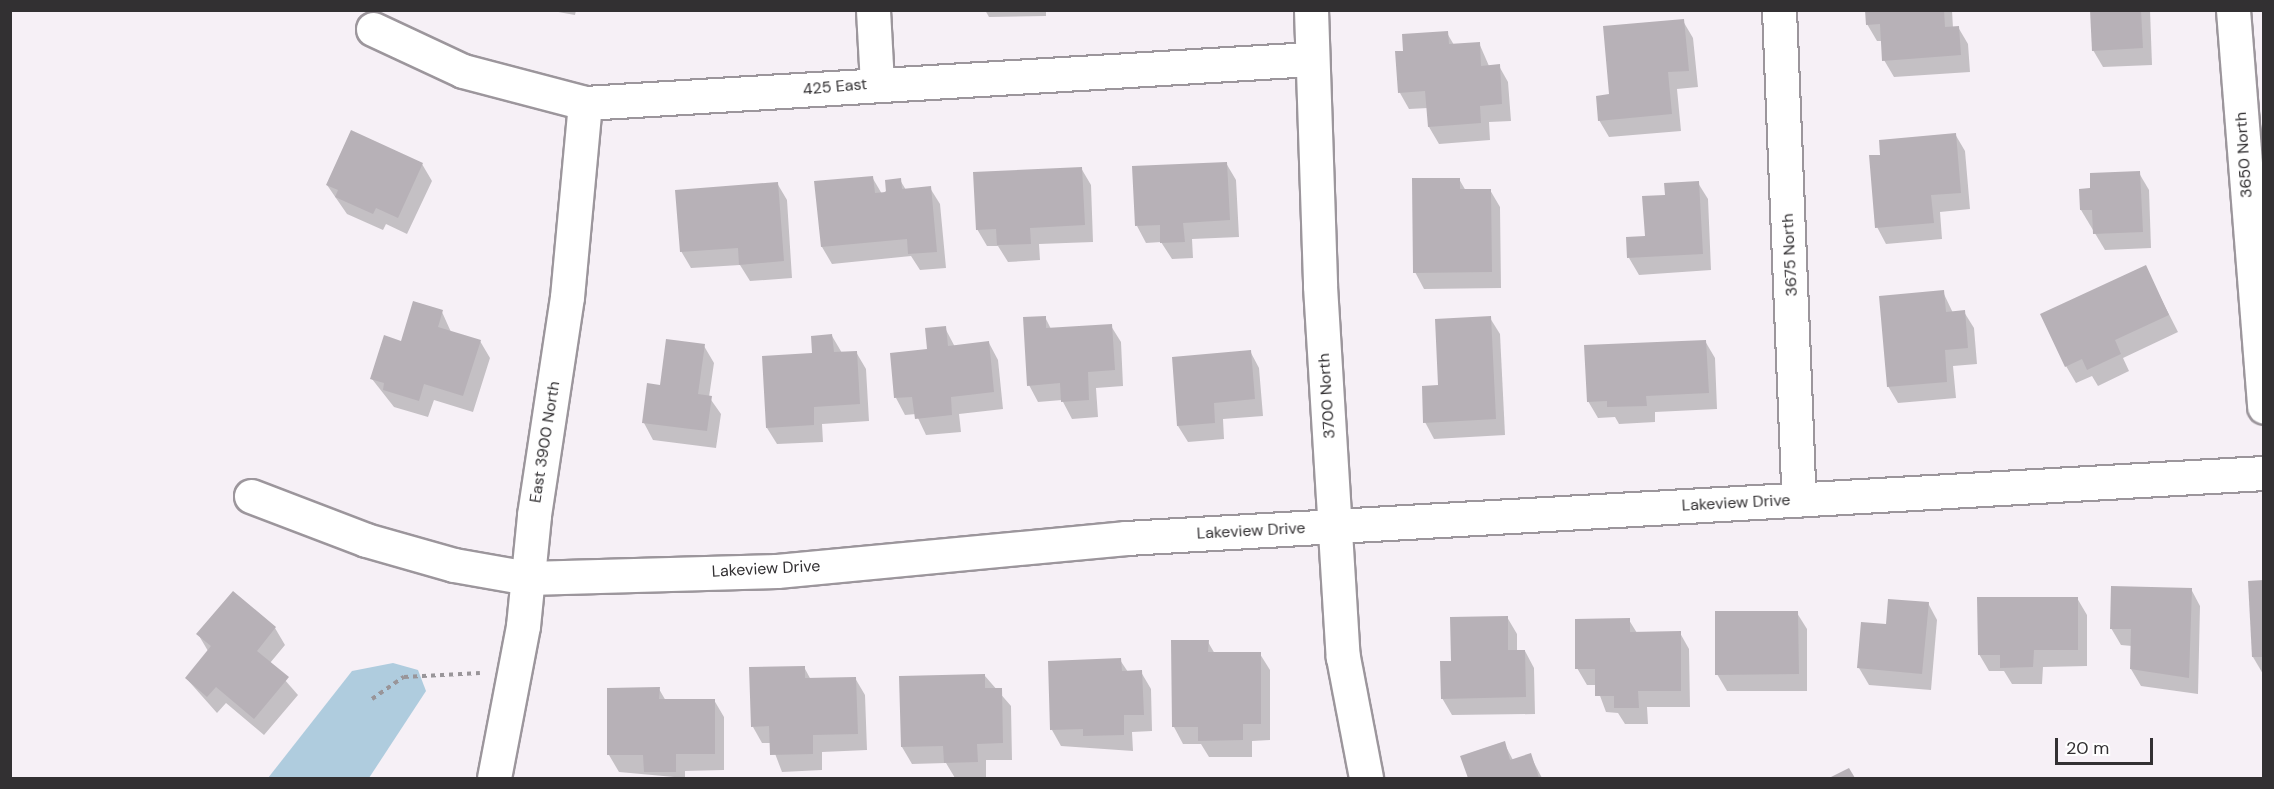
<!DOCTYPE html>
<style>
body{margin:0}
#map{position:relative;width:2274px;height:789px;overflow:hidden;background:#f6f0f6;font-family:"DM Sans",sans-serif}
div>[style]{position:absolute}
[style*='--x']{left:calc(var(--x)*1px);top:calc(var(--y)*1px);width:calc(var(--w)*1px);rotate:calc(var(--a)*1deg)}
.water>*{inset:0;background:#afccde}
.shadow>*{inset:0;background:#0003}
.building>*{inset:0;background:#b7b1b7}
.path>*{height:4px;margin-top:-2px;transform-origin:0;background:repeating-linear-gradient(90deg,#999599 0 4.5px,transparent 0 9px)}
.roads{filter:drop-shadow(2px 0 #9c969c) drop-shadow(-2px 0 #9c969c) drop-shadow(0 2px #9c969c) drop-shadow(0 -2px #9c969c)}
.minor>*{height:33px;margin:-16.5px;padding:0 16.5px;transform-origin:16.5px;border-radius:16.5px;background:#fff}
span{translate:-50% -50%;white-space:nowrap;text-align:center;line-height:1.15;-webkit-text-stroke:5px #fff;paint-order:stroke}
.street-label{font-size:16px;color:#323032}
.frame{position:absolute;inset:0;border:12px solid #323032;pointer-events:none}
.scale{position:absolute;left:2055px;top:738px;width:98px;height:27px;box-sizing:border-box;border:3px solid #323032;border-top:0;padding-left:8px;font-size:18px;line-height:21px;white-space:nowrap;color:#323032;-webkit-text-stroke:4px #fff;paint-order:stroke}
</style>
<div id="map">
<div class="water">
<div style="clip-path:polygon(393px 663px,418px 670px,426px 691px,369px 778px,268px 778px,352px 671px)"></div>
</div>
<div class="shadow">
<div style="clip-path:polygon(547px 10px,576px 10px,575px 15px)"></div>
<div style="clip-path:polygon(985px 10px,1046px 10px,1046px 16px,989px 17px)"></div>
<div style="clip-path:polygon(1866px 10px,1952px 10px,1953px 28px,1958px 27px,1968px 44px,1970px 72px,1894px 77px,1884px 60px,1883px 41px,1877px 41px,1867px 24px)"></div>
<div style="clip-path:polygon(2091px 10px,2150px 10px,2152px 65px,2103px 67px,2093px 50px)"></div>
<div style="clip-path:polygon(1683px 21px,1693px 38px,1698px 87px,1677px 89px,1681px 131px,1609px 137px,1599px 120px,1611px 96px)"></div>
<div style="clip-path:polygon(1447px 33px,1454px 45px,1479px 43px,1489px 66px,1499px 66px,1508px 82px,1511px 121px,1489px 122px,1490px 140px,1439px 144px,1429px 127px,1428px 108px,1409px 109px,1400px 93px,1404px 53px)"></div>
<div style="clip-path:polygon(1955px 134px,1965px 151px,1970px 209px,1940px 212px,1942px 239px,1886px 244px,1877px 227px,1882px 156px)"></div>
<div style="clip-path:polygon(1226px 163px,1236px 180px,1239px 237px,1192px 239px,1193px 258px,1172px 259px,1161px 242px,1146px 243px,1137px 226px)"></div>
<div style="clip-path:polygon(422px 164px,432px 181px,407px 234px,386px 224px,383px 230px,347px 214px,327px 185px)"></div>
<div style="clip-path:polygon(1081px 168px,1091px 185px,1093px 242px,1039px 244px,1040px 260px,1008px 262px,998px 246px,987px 246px,977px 229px)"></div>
<div style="clip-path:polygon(2139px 173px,2149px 190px,2151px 248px,2105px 250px,2081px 210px,2092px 190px)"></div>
<div style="clip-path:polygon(872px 177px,882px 194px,900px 180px,906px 190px,930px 188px,940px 204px,946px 268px,920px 270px,911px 256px,832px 264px,822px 247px,816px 183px)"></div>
<div style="clip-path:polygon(1459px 179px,1466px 191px,1490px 190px,1500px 207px,1501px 288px,1424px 289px,1415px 272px)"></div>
<div style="clip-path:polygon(777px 183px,787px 200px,792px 278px,750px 281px,740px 265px,691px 268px,681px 251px)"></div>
<div style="clip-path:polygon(1698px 183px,1708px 199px,1711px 270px,1639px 275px,1629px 258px,1646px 237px,1666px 196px)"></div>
<div style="clip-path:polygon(2145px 267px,2178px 332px,2123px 358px,2129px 371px,2098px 386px,2092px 376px,2076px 383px,2066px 366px)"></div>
<div style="clip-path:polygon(1943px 292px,1953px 313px,1964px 312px,1974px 328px,1977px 364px,1953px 366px,1956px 398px,1898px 403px,1888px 386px)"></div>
<div style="clip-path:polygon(442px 312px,451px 332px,480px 341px,490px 358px,473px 412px,434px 400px,428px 417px,394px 407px,372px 379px,402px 342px)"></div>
<div style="clip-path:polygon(1045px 317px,1051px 329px,1111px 326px,1121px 342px,1123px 386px,1096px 388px,1098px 417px,1072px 419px,1062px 400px,1038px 402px,1029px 385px)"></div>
<div style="clip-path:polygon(1490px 318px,1500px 334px,1505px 435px,1434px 439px,1425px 422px,1440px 387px)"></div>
<div style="clip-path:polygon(945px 328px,955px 347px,989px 343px,998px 360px,1003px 409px,959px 414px,961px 432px,926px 435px,916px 414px,905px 415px,896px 398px)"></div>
<div style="clip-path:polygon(832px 336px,842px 353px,856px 352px,866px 369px,869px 421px,822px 424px,823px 442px,777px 444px,767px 428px)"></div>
<div style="clip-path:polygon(1705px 341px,1715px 358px,1717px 409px,1655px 412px,1655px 422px,1619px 424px,1615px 417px,1598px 418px,1588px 401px)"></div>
<div style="clip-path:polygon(704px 346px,714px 363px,709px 397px,721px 414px,716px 448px,653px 440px,644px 423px,661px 386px)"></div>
<div style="clip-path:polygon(1250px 351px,1259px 368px,1263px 416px,1223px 419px,1224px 439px,1188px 442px,1178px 426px)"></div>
<div style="clip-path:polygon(2264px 582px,2264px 674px,2263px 674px,2253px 657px)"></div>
<div style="clip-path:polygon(2191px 589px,2200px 606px,2198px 694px,2141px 686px,2131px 669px,2132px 646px,2121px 645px,2111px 628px)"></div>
<div style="clip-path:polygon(233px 593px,275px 628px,285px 645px,270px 663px,298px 695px,264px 735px,226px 703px,217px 713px,186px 678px,208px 651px,198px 634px)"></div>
<div style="clip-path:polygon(2077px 598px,2087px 615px,2087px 666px,2043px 667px,2042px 684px,2012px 684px,2004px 671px,1989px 671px,1979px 654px)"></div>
<div style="clip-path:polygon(1928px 603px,1937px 620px,1931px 690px,1869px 685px,1859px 668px,1888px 626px)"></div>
<div style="clip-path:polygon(1797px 613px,1807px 629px,1807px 691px,1727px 691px,1717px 674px)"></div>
<div style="clip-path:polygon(1507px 617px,1517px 634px,1517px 652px,1525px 651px,1534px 668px,1535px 714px,1452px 715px,1442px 698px,1453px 662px)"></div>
<div style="clip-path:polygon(1629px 620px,1637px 633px,1680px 633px,1689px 649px,1690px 707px,1647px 707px,1648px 724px,1625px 724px,1618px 713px,1606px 712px,1596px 685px,1587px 685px,1577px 668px)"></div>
<div style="clip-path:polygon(1208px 642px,1215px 654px,1260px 654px,1270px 670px,1270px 740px,1252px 741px,1252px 757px,1209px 757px,1201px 744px,1183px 744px,1174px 727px)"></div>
<div style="clip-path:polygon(1120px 660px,1128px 672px,1141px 672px,1151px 689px,1152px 731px,1132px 732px,1133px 751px,1061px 746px,1052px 730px)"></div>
<div style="clip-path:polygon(804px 667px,811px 680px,855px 678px,865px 695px,867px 750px,822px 752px,822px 770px,782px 772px,771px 743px,762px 743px,753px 727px)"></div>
<div style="clip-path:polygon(985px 676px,1011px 706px,1012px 760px,986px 760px,986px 778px,955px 778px,946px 763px,912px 764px,902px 747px,901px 677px)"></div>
<div style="clip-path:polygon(659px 689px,666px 701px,714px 700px,724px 717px,724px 770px,685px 771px,685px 778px,619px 772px,609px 755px)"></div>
<div style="clip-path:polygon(1504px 743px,1513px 760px,1530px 755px,1542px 778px,1469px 778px,1462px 757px)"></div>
</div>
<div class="building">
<div style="clip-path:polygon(1865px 10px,1944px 10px,1945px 27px,1959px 26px,1961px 55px,1882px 61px,1880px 24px,1866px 25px)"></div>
<div style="clip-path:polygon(2090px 10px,2141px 10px,2143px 48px,2092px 51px)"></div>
<div style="clip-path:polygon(1684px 19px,1689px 71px,1668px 72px,1672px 114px,1598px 121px,1596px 96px,1609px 94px,1603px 26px)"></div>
<div style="clip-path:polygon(1448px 31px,1449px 44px,1480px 42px,1481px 66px,1500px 64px,1502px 104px,1480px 106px,1481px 123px,1428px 127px,1425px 91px,1398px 93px,1395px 51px,1403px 51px,1402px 34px)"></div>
<div style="clip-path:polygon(351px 130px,423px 163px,398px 218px,376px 208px,373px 214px,335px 197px,338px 190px,326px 185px)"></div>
<div style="clip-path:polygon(1956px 133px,1961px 193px,1931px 195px,1934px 223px,1875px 228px,1869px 155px,1880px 155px,1879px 140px)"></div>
<div style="clip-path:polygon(1227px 162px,1230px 220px,1183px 223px,1185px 242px,1160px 243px,1160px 225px,1135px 226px,1132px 166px)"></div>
<div style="clip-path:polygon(1082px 167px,1085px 225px,1030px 228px,1031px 244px,997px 245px,996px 229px,976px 230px,973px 172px)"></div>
<div style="clip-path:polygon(2140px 171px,2143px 232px,2093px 234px,2092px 210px,2080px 210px,2079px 189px,2090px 188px,2090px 173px)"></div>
<div style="clip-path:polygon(873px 176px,875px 193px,886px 192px,885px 180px,901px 178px,902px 189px,931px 186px,937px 252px,908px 254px,907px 239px,821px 247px,814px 181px)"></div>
<div style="clip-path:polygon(1412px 178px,1460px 178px,1460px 189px,1491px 189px,1492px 272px,1413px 273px)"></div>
<div style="clip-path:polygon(1699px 181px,1703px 254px,1627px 258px,1626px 237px,1645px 236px,1642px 196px,1665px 195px,1664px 183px)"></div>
<div style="clip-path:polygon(778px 182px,784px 261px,739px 265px,738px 248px,680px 252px,675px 190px)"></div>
<div style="clip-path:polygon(2146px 265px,2169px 315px,2115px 340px,2121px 354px,2087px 370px,2082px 359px,2065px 367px,2040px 314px)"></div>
<div style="clip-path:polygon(1944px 290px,1946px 312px,1965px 310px,1968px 348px,1945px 350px,1947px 382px,1887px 387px,1879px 296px)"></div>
<div style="clip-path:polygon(413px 301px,443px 310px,438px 327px,481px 340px,463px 396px,424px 384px,419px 401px,383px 390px,384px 383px,370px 379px,384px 335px,401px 341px)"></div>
<div style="clip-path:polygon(1046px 316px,1046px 328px,1112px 324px,1115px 370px,1088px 372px,1089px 400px,1061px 402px,1060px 383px,1027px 386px,1023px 317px)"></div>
<div style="clip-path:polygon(1491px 316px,1496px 419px,1423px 423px,1422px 386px,1438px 385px,1435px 319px)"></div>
<div style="clip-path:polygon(946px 326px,948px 346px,989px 341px,994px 392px,951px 397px,952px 415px,915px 419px,912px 397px,894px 398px,890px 353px,927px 349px,925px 328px)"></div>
<div style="clip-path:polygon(832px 334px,834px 352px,857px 351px,860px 404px,814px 407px,814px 425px,766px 428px,762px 356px,812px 353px,811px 336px)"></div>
<div style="clip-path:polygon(666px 339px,705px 344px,698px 394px,712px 396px,707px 431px,642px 423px,647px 383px,660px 385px)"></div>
<div style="clip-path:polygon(1706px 340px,1709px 393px,1646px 396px,1647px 406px,1607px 407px,1607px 401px,1587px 402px,1584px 345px)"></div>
<div style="clip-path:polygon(1251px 350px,1255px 399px,1214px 403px,1215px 423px,1177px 426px,1172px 357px)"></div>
<div style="clip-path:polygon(2264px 580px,2264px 657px,2252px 657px,2248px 581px)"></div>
<div style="clip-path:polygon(2111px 586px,2192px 588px,2189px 678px,2130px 669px,2131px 629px,2110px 629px)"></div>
<div style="clip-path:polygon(233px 591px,276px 627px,257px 651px,289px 677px,254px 719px,216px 687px,207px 697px,185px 678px,211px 646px,196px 634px)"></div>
<div style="clip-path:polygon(1977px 597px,2078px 597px,2078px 650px,2034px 650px,2033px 667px,2000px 668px,2000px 655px,1978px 655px)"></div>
<div style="clip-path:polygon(1888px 599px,1929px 602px,1922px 674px,1857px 668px,1861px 622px,1886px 624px)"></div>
<div style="clip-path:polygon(1715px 611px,1798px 611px,1799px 674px,1715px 675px)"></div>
<div style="clip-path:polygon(1508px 616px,1508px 650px,1525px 650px,1526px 697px,1441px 699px,1440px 661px,1451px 661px,1450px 617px)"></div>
<div style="clip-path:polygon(1630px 618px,1630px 632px,1681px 631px,1681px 691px,1638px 691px,1639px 708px,1614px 708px,1614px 696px,1595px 696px,1595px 669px,1575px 669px,1575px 619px)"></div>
<div style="clip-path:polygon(1171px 640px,1209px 640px,1208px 652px,1261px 652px,1261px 724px,1243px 724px,1243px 740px,1198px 741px,1198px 727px,1172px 727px)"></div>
<div style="clip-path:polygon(1121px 658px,1122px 671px,1142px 670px,1144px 715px,1124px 715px,1124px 735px,1083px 736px,1083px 729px,1050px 730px,1048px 661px)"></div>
<div style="clip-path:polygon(805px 666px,805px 678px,856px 677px,858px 734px,813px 735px,813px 754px,770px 755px,769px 726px,751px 727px,749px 667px)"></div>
<div style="clip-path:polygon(985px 674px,985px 688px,1002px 688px,1003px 743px,977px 744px,978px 762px,944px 763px,943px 746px,901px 747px,899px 676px)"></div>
<div style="clip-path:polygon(660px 687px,659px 699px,715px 699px,715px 754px,676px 754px,676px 772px,644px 772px,643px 755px,607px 755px,607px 688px)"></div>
<div style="clip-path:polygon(1505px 741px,1510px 760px,1531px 753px,1539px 778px,1468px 778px,1460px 756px)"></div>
<div style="clip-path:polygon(1849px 768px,1855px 778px,1829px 778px)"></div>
</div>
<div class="path">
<div style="--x:372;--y:699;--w:39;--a:-35"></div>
<div style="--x:404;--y:677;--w:76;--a:-3"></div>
</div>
<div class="roads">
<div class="minor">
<div style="--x:873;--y:10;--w:73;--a:86.9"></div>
<div style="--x:1311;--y:10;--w:276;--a:88.1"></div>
<div style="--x:1320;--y:286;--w:372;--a:86.5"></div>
<div style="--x:1343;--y:657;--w:123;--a:79.2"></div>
<div style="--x:1779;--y:10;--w:490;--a:87.7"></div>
<div style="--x:2233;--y:10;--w:398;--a:85.5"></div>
<div style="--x:373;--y:29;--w:99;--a:25"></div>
<div style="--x:463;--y:71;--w:126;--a:14.7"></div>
<div style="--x:585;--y:103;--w:727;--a:-3.47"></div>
<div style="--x:251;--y:496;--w:123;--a:20.9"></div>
<div style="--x:366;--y:540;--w:91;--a:15.9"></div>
<div style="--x:454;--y:565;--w:75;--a:10"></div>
<div style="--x:528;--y:578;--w:249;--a:-1.6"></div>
<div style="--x:777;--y:571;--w:351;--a:-5.4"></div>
<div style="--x:1126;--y:538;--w:1140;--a:-3.27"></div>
<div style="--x:494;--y:778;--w:155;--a:-79.2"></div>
<div style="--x:523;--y:626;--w:112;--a:-84.3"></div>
<div style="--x:534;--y:515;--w:220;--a:-81.4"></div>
<div style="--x:567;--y:297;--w:195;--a:-84.7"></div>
</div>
</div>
<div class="street-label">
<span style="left:835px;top:87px;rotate:-5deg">425 East</span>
<span style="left:2244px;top:155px;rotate:-94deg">3650 North</span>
<span style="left:1790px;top:255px;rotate:-93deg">3675 North</span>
<span style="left:1327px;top:396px;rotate:-94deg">3700 North</span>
<span style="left:545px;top:442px;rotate:-81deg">East 3900 North</span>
<span style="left:1736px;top:503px;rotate:-3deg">Lakeview Drive</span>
<span style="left:1251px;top:531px;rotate:-3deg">Lakeview Drive</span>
<span style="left:766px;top:569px;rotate:-3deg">Lakeview Drive</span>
</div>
<div class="frame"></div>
<div class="scale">20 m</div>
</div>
